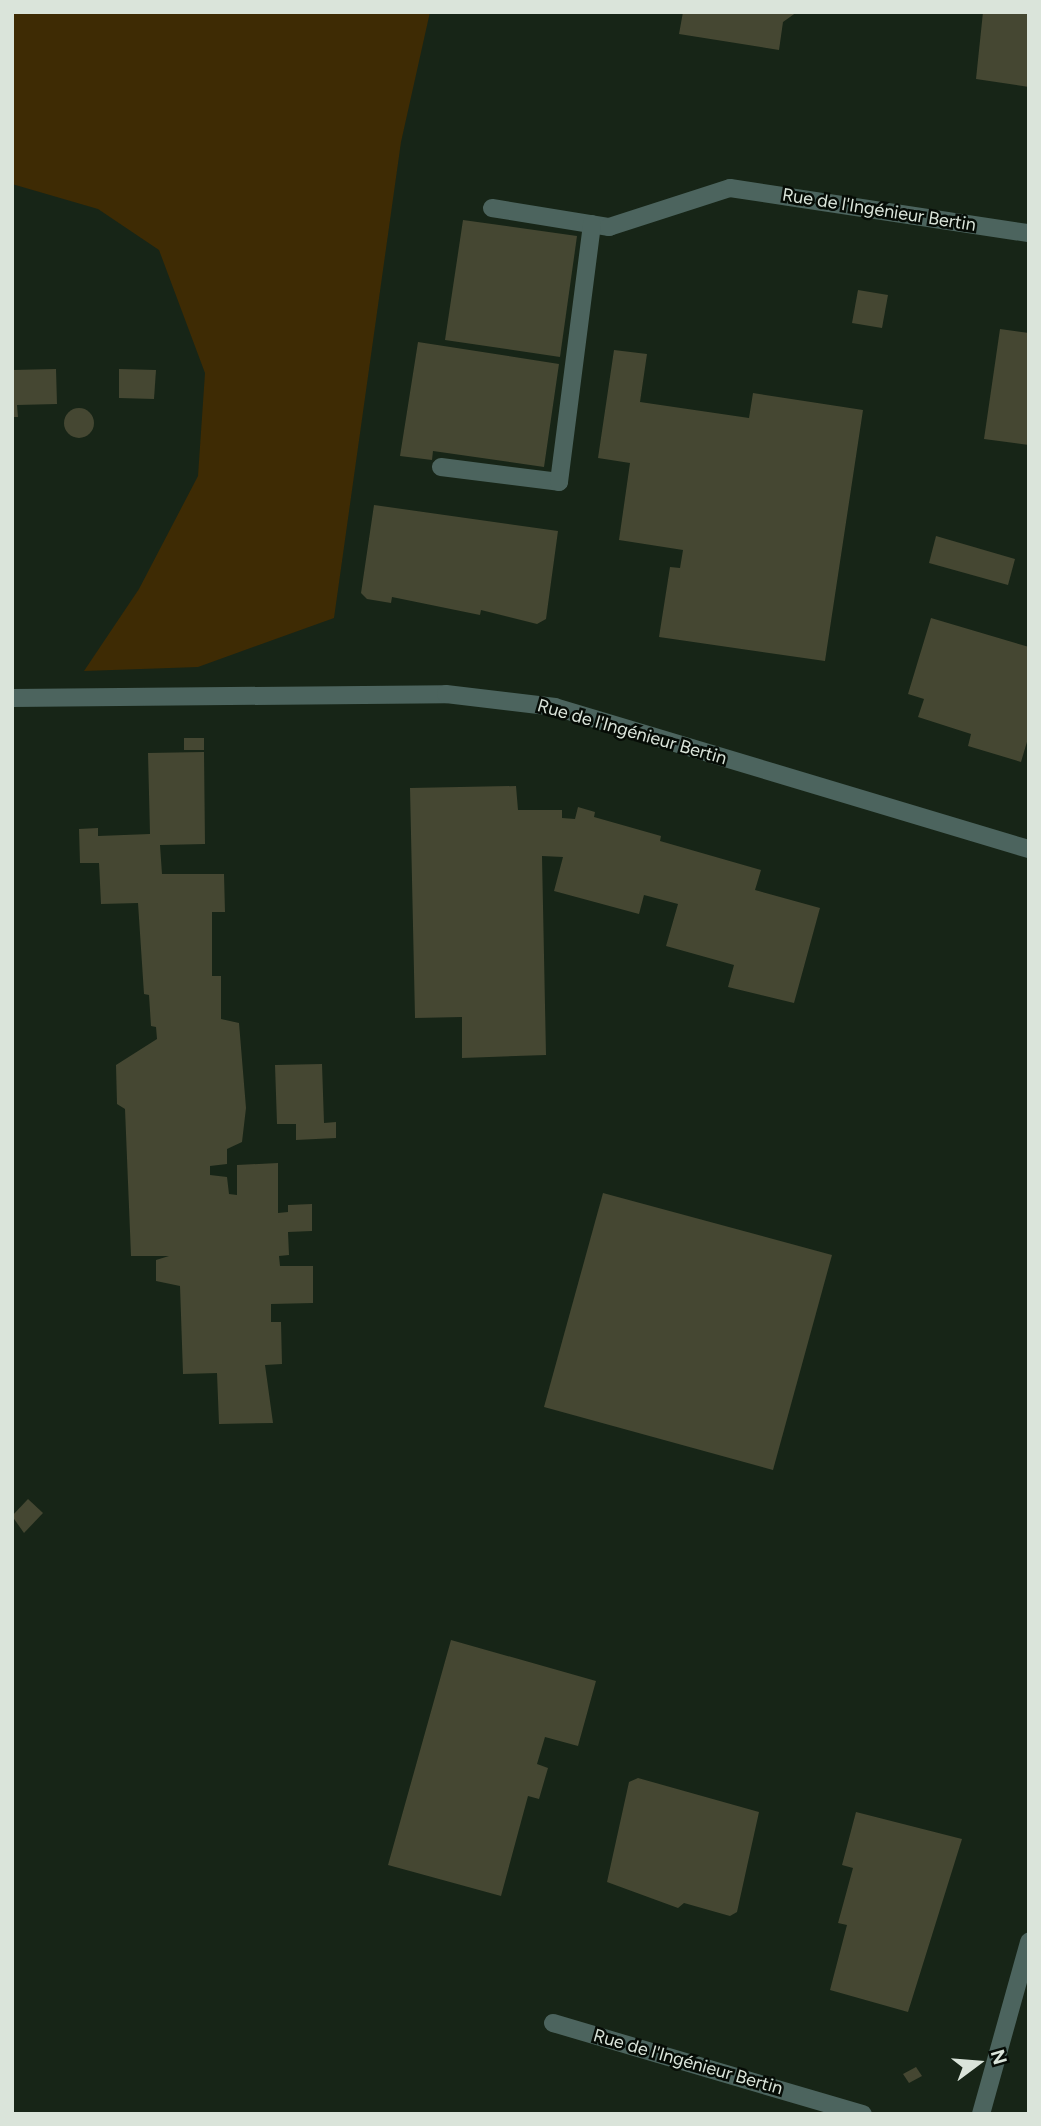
<!DOCTYPE html>
<meta charset="utf-8">
<style>
body{margin:0}
#map{position:relative;width:1041px;height:2126px;overflow:hidden;background:#172517;font-family:Figtree,sans-serif}
div>[style]{position:absolute}
[style*='--x']{left:calc(var(--x)*1px);top:calc(var(--y)*1px);width:calc(var(--w)*1px);rotate:calc(var(--a)*1deg)}
.green>*{inset:0;background:#3e2b04}
.building>*{inset:0;background:#454732}
.round{border-radius:50%}
.service>*{height:18px;margin:-9px;padding:0 9px;transform-origin:9px;border-radius:9px;background:#4c645e}
.minor>*{height:18px;margin:-9px;padding:0 9px;transform-origin:9px;border-radius:9px;background:#4c645e}
span{translate:-50% -50%;white-space:nowrap;text-align:center;line-height:1.15;-webkit-text-stroke:5px #060c06;paint-order:stroke}
.street-label{font-size:18px;color:#dae4da}
.frame{position:absolute;inset:0;border:14px solid #dae4da;pointer-events:none}
.north{position:absolute;left:943px;top:2028px;width:70px;height:70px;-webkit-text-stroke:5px #060c06;paint-order:stroke;rotate:74deg;font-size:19px;font-weight:700;line-height:28px;text-align:center;color:#dae4da}
.north::after{content:'';display:block;margin:auto;width:24px;height:32px;background:#dae4da;clip-path:polygon(50% 0,100% 100%,50% 72%,0 100%)}
</style>
<div id="map">
<div class="green">
<div style="clip-path:polygon(12px 12px,430px 12px,401px 142px,334px 618px,198px 667px,84px 671px,139px 589px,198px 476px,205px 373px,159px 250px,98px 209px,12px 184px)"></div>
</div>
<div class="building">
<div style="clip-path:polygon(683px 12px,797px 12px,783px 22px,779px 50px,679px 34px)"></div>
<div style="clip-path:polygon(983px 12px,1029px 12px,1029px 87px,976px 79px)"></div>
<div style="clip-path:polygon(463px 220px,577px 236px,560px 357px,445px 340px)"></div>
<div style="clip-path:polygon(858px 290px,888px 295px,882px 328px,852px 323px)"></div>
<div style="clip-path:polygon(1000px 329px,1029px 333px,1029px 445px,984px 439px)"></div>
<div style="clip-path:polygon(418px 342px,559px 364px,544px 467px,433px 451px,432px 460px,400px 456px)"></div>
<div style="clip-path:polygon(614px 350px,647px 354px,640px 402px,749px 418px,753px 393px,863px 410px,825px 661px,659px 637px,670px 567px,680px 568px,683px 550px,619px 540px,630px 463px,598px 458px)"></div>
<div style="clip-path:polygon(56px 369px,57px 404px,17px 405px,18px 417px,12px 417px,12px 370px)"></div>
<div style="clip-path:polygon(119px 369px,156px 370px,154px 399px,119px 398px)"></div>
<div class="round" style="left:64px;top:408px;width:30px;height:30px"></div>
<div style="clip-path:polygon(374px 505px,558px 531px,546px 619px,537px 624px,481px 610px,480px 615px,392px 597px,391px 603px,367px 599px,361px 593px)"></div>
<div style="clip-path:polygon(936px 536px,1015px 559px,1008px 585px,929px 563px)"></div>
<div style="clip-path:polygon(931px 618px,1029px 647px,1029px 735px,1021px 762px,968px 746px,971px 734px,918px 717px,924px 699px,908px 694px)"></div>
<div style="clip-path:polygon(184px 738px,204px 738px,204px 750px,184px 750px)"></div>
<div style="clip-path:polygon(204px 752px,205px 844px,160px 845px,162px 874px,224px 874px,225px 912px,212px 912px,212px 976px,221px 976px,221px 1019px,239px 1023px,246px 1108px,242px 1142px,227px 1149px,227px 1164px,210px 1166px,210px 1175px,227px 1177px,229px 1194px,237px 1195px,237px 1165px,278px 1163px,278px 1213px,288px 1212px,288px 1205px,312px 1204px,312px 1231px,288px 1232px,289px 1255px,279px 1256px,280px 1266px,313px 1266px,313px 1303px,271px 1304px,271px 1322px,281px 1322px,282px 1364px,265px 1365px,273px 1423px,219px 1424px,217px 1373px,183px 1374px,180px 1286px,156px 1281px,156px 1260px,169px 1256px,131px 1256px,125px 1109px,117px 1104px,116px 1065px,157px 1039px,156px 1027px,151px 1026px,149px 995px,144px 994px,138px 903px,101px 904px,99px 863px,80px 863px,79px 829px,98px 828px,98px 836px,150px 834px,148px 753px)"></div>
<div style="clip-path:polygon(516px 786px,518px 810px,562px 810px,562px 818px,575px 819px,578px 807px,595px 812px,594px 817px,661px 836px,660px 841px,761px 870px,755px 890px,820px 908px,794px 1003px,728px 987px,734px 965px,666px 946px,678px 904px,644px 895px,639px 914px,554px 891px,563px 857px,542px 856px,546px 1055px,462px 1058px,462px 1017px,415px 1018px,410px 788px)"></div>
<div style="clip-path:polygon(322px 1064px,324px 1123px,336px 1122px,336px 1138px,296px 1140px,296px 1124px,277px 1124px,275px 1065px)"></div>
<div style="clip-path:polygon(603px 1193px,832px 1255px,773px 1470px,544px 1407px)"></div>
<div style="clip-path:polygon(28px 1499px,43px 1513px,24px 1533px,12px 1516px)"></div>
<div style="clip-path:polygon(451px 1640px,596px 1681px,578px 1746px,545px 1737px,537px 1764px,548px 1768px,539px 1799px,528px 1796px,501px 1896px,388px 1865px)"></div>
<div style="clip-path:polygon(638px 1778px,759px 1812px,737px 1912px,730px 1916px,684px 1903px,678px 1908px,607px 1882px,629px 1782px)"></div>
<div style="clip-path:polygon(856px 1812px,962px 1839px,908px 2012px,830px 1990px,847px 1925px,838px 1923px,853px 1868px,842px 1865px)"></div>
<div style="clip-path:polygon(916px 2067px,922px 2076px,909px 2083px,903px 2074px)"></div>
</div>
<div class="service">
<div style="--x:492;--y:208;--w:119;--a:9.2"></div>
<div style="--x:609;--y:227;--w:127;--a:-17.9"></div>
<div style="--x:441;--y:467;--w:119;--a:7.2"></div>
<div style="--x:559;--y:482;--w:260;--a:-82.7"></div>
</div>
<div class="minor">
<div style="--x:730;--y:188;--w:302;--a:8.6"></div>
<div style="--x:12;--y:698;--w:434;--a:-0.5"></div>
<div style="--x:446;--y:694;--w:110;--a:6.8"></div>
<div style="--x:555;--y:707;--w:495;--a:16.7"></div>
<div style="--x:553;--y:2023;--w:323;--a:16.4"></div>
<div style="--x:981;--y:2114;--w:179;--a:-74.4"></div>
</div>
<div class="street-label">
<span style="left:879px;top:210px;rotate:9deg">Rue de l'Ingénieur Bertin</span>
<span style="left:632px;top:732px;rotate:16deg">Rue de l'Ingénieur Bertin</span>
<span style="left:688px;top:2062px;rotate:16deg">Rue de l'Ingénieur Bertin</span>
</div>
<div class="frame"></div>
<div class="north">N</div>
</div>
